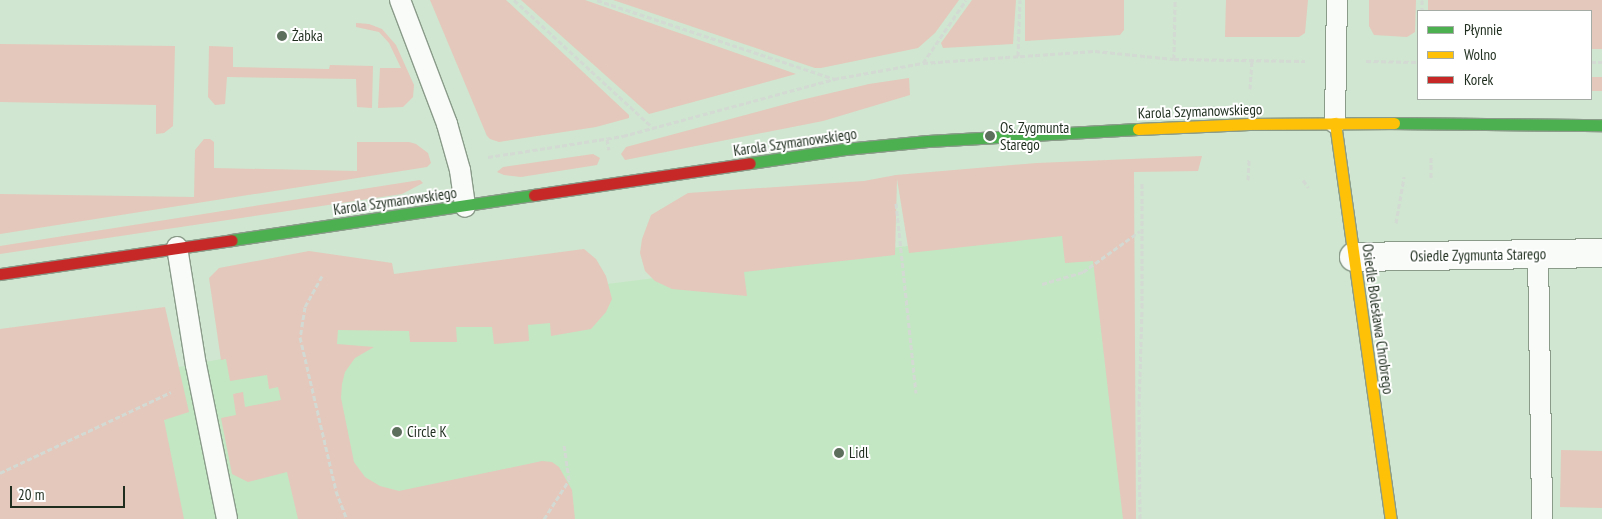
<!DOCTYPE html>
<meta charset="utf-8">
<style>
body{margin:0}
#map{position:relative;width:1602px;height:519px;overflow:hidden;background:#d0e6d0;font-family:"PT Sans Narrow",sans-serif}
div>[style]{position:absolute}
[style*='--x']{left:calc(var(--x)*1px);top:calc(var(--y)*1px);width:calc(var(--w)*1px);rotate:calc(var(--a)*1deg)}
.built>*{inset:0;background:#c3e7c3}
.green>*{inset:0;background:#e4c8bb}
.path>*{height:3px;margin-top:-1.5px;transform-origin:0;background:repeating-linear-gradient(90deg,#d3d9d3 0 5px,transparent 0 7.5px)}
.roads{filter:drop-shadow(1px 0 #8a9b8a) drop-shadow(-1px 0 #8a9b8a) drop-shadow(0 1px #8a9b8a) drop-shadow(0 -1px #8a9b8a)}
.lane>*{height:20px;margin:-10px;padding:0 10px;transform-origin:10px;border-radius:10px;background:#f8fbf8}
.street>*{height:28px;margin:-14px;padding:0 14px;transform-origin:14px;border-radius:14px;background:#f8fbf8}
.fast>*{height:11px;margin:-5.5px;padding:0 5.5px;transform-origin:5.5px;border-radius:5.5px;background:#4caf50}
.slow>*{height:11px;margin:-5.5px;padding:0 5.5px;transform-origin:5.5px;border-radius:5.5px;background:#ffc107}
.jam>*{height:11px;margin:-5.5px;padding:0 5.5px;transform-origin:5.5px;border-radius:5.5px;background:#c62828}
.dots>*{width:14px;height:14px;translate:-50% -50%;box-sizing:border-box;border:2px solid #fff;border-radius:50%}
span{translate:-50% -50%;white-space:nowrap;text-align:center;line-height:1.15;-webkit-text-stroke:4px #fff;paint-order:stroke}
.poi-label{font-size:15px;color:#1e2d1e}
.left{translate:0 -50%;text-align:left}
.street-label{font-size:15px;color:#1e2d1e}
.legend{position:absolute;left:1417px;top:10px;width:175px;height:90px;box-sizing:border-box;background:#fff;border:1px solid #a5aba5;margin:0;padding:6px 9px;list-style:none;font-size:15px;color:#1e2d1e}
.legend li{display:flex;align-items:center;gap:10px;height:25px}
.legend b{width:25px;border:1px solid #a5aba5}
.scale{position:absolute;left:10px;top:486px;width:115px;height:22px;box-sizing:border-box;border:2px solid #1e2d1e;border-top:0;padding-left:6px;font-size:15px;line-height:18px;white-space:nowrap;color:#1e2d1e;-webkit-text-stroke:4px #fff;paint-order:stroke}
</style>
<div id="map">
<div class="built">
<div style="clip-path:polygon(1098px 222px,1130px 519px,0 519px,174px 368px,296px 345px,291px 324px)"></div>
</div>
<div class="green">
<div style="clip-path:polygon(430px 0,506px 0,629px 115px,629px 118px,596px 127px,499px 142px,490px 139px,487px 136px)"></div>
<div style="clip-path:polygon(521px 0,585px 0,796px 74px,649px 114px)"></div>
<div style="clip-path:polygon(613px 0,959px 0,935px 33px,918px 48px,821px 68px,815px 68px)"></div>
<div style="clip-path:polygon(972px 0,1016px 0,1013px 44px,943px 48px,941px 43px)"></div>
<div style="clip-path:polygon(1025px 0,1124px 0,1124px 30px,1120px 35px,1025px 41px)"></div>
<div style="clip-path:polygon(1226px 0,1308px 0,1305px 33px,1299px 37px,1225px 37px)"></div>
<div style="clip-path:polygon(1369px 0,1416px 0,1415px 32px,1407px 37px,1374px 35px,1369px 26px)"></div>
<div style="clip-path:polygon(1428px 0,1602px 0,1602px 49px,1591px 49px,1591px 11px,1428px 11px)"></div>
<div style="clip-path:polygon(356px 23px,369px 24px,382px 29px,396px 45px,414px 85px,413px 97px,403px 107px,378px 108px,380px 68px,401px 68px,389px 43px,379px 32px,356px 27px)"></div>
<div style="clip-path:polygon(0 44px,175px 46px,173px 126px,164px 133px,156px 134px,156px 105px,0 102px)"></div>
<div style="clip-path:polygon(209px 46px,233px 47px,233px 67px,329px 69px,330px 65px,373px 66px,372px 108px,357px 107px,356px 79px,227px 77px,225px 104px,215px 105px,208px 97px)"></div>
<div style="clip-path:polygon(1591px 77px,1602px 77px,1602px 91px,1591px 91px)"></div>
<div style="clip-path:polygon(909px 78px,910px 95px,823px 121px,625px 160px,621px 154px,626px 147px,801px 100px,869px 84px)"></div>
<div style="clip-path:polygon(204px 139px,210px 139px,214px 142px,214px 168px,357px 171px,357px 142px,409px 142px,416px 144px,428px 153px,431px 163px,427px 167px,0 234px,0 194px,194px 197px,195px 150px)"></div>
<div style="clip-path:polygon(593px 154px,600px 158px,597px 165px,521px 177px,504px 175px,497px 172px,503px 167px)"></div>
<div style="clip-path:polygon(1202px 156px,1198px 171px,1134px 172px,1136px 519px,1123px 519px,1093px 261px,1065px 263px,1062px 236px,909px 253px,897px 179px,895px 255px,744px 272px,747px 296px,672px 289px,655px 281px,645px 271px,640px 253px,642px 239px,651px 215px,688px 193px,864px 181px,896px 175px,1037px 163px)"></div>
<div style="clip-path:polygon(420px 180px,423px 183px,402px 194px,0 254px,0 246px)"></div>
<div style="clip-path:polygon(584px 249px,596px 259px,606px 276px,612px 299px,606px 312px,591px 329px,551px 336px,550px 323px,528px 325px,529px 341px,494px 344px,492px 327px,456px 327px,457px 342px,410px 342px,409px 331px,338px 330px,337px 344px,374px 347px,355px 358px,345px 372px,342px 384px,341px 398px,354px 462px,365px 477px,380px 486px,399px 491px,542px 461px,552px 462px,559px 467px,572px 490px,575px 519px,298px 519px,287px 472px,248px 482px,232px 474px,221px 418px,236px 415px,233px 394px,243px 392px,245px 407px,281px 400px,278px 387px,269px 389px,267px 375px,230px 381px,226px 359px,221px 360px,209px 278px,219px 268px,309px 251px,392px 263px,394px 274px)"></div>
<div style="clip-path:polygon(165px 307px,189px 412px,164px 420px,184px 519px,0 519px,0 329px)"></div>
<div style="clip-path:polygon(1561px 450px,1602px 451px,1602px 508px,1560px 507px)"></div>
</div>
<div class="path">
<div style="--x:514;--y:0;--w:188;--a:42.6"></div>
<div style="--x:597;--y:0;--w:250;--a:18.4"></div>
<div style="--x:1422;--y:0;--w:11;--a:90"></div>
<div style="--x:1018;--y:56;--w:56;--a:-88"></div>
<div style="--x:1174;--y:59;--w:59;--a:-89"></div>
<div style="--x:1366;--y:61;--w:52;--a:1.1"></div>
<div style="--x:1591;--y:62;--w:11;--a:0"></div>
<div style="--x:923;--y:63;--w:76;--a:-55.7"></div>
<div style="--x:1250;--y:89;--w:29;--a:-86"></div>
<div style="--x:607;--y:139;--w:11;--a:80"></div>
<div style="--x:488;--y:157;--w:137;--a:-8.8"></div>
<div style="--x:623;--y:136;--w:219;--a:-15.1"></div>
<div style="--x:834;--y:79;--w:90;--a:-10.2"></div>
<div style="--x:923;--y:63;--w:172;--a:-4"></div>
<div style="--x:1095;--y:51;--w:79;--a:5.8"></div>
<div style="--x:1174;--y:59;--w:131;--a:0.9"></div>
<div style="--x:1431;--y:157;--w:21;--a:90"></div>
<div style="--x:1248;--y:180;--w:22;--a:-87"></div>
<div style="--x:1303;--y:180;--w:9;--a:54"></div>
<div style="--x:896;--y:203;--w:191;--a:84"></div>
<div style="--x:1396;--y:223;--w:47;--a:-80.1"></div>
<div style="--x:322;--y:276;--w:35;--a:119"></div>
<div style="--x:305;--y:307;--w:30;--a:99"></div>
<div style="--x:300;--y:337;--w:158;--a:76.8"></div>
<div style="--x:336;--y:491;--w:30;--a:69"></div>
<div style="--x:1042;--y:284;--w:43;--a:-16.3"></div>
<div style="--x:1083;--y:272;--w:70;--a:-35.7"></div>
<div style="--x:0;--y:473;--w:189;--a:-25.3"></div>
<div style="--x:544;--y:519;--w:46;--a:-57.3"></div>
<div style="--x:569;--y:480;--w:36;--a:-98"></div>
<div style="--x:1140;--y:519;--w:113;--a:-90.5"></div>
<div style="--x:1139;--y:406;--w:98;--a:-88.2"></div>
<div style="--x:1142;--y:308;--w:125;--a:-90"></div>
</div>
<div class="roads">
<div class="lane">
<div style="--x:400;--y:0;--w:133;--a:69.2"></div>
<div style="--x:447;--y:124;--w:48;--a:74.2"></div>
<div style="--x:460;--y:170;--w:37;--a:82"></div>
<div style="--x:1335;--y:123;--w:123;--a:-89.1"></div>
<div style="--x:177;--y:247;--w:120;--a:80.9"></div>
<div style="--x:196;--y:365;--w:157;--a:78.6"></div>
<div style="--x:1538;--y:254;--w:265;--a:89.1"></div>
</div>
<div class="street">
<div style="--x:1354;--y:257;--w:248;--a:-0.9"></div>
</div>
<div class="fast">
<div style="--x:1394;--y:123;--w:208;--a:0.6"></div>
<div style="--x:750;--y:163;--w:96;--a:-8.4"></div>
<div style="--x:845;--y:149;--w:83;--a:-5.5"></div>
<div style="--x:928;--y:141;--w:210;--a:-3.3"></div>
<div style="--x:232;--y:240;--w:305;--a:-8.5"></div>
</div>
<div class="slow">
<div style="--x:1335;--y:123;--w:400;--a:82"></div>
<div style="--x:1138;--y:129;--w:111;--a:-2.6"></div>
<div style="--x:1249;--y:124;--w:145;--a:-0.4"></div>
</div>
<div class="jam">
<div style="--x:534;--y:195;--w:218;--a:-8.4"></div>
<div style="--x:0;--y:274;--w:234;--a:-8.3"></div>
</div>
</div>
<div class="dots">
<div style="left:282px;top:36px;background:#5c6e5c"></div>
<div style="left:990px;top:136px;background:#5c6e5c"></div>
<div style="left:397px;top:432px;background:#5c6e5c"></div>
<div style="left:839px;top:453px;background:#5c6e5c"></div>
</div>
<div class="poi-label">
<span class="left" style="left:292px;top:36px">Żabka</span>
<span class="left" style="left:1000px;top:136px">Os. Zygmunta<br>Starego</span>
<span class="left" style="left:407px;top:432px">Circle K</span>
<span class="left" style="left:849px;top:453px">Lidl</span>
</div>
<div class="street-label">
<span style="left:1200px;top:111px;rotate:-2deg">Karola Szymanowskiego</span>
<span style="left:795px;top:142px;rotate:-8deg">Karola Szymanowskiego</span>
<span style="left:395px;top:201px;rotate:-8deg">Karola Szymanowskiego</span>
<span style="left:1478px;top:255px;rotate:-1deg">Osiedle Zygmunta Starego</span>
<span style="left:1378px;top:319px;rotate:82deg">Osiedle Bolesława Chrobrego</span>
</div>
<ul class="legend">
<li><b style="height:6px;background:#4caf50"></b>Płynnie</li>
<li><b style="height:6px;background:#ffc107"></b>Wolno</li>
<li><b style="height:6px;background:#c62828"></b>Korek</li>
</ul>
<div class="scale">20 m</div>
</div>
